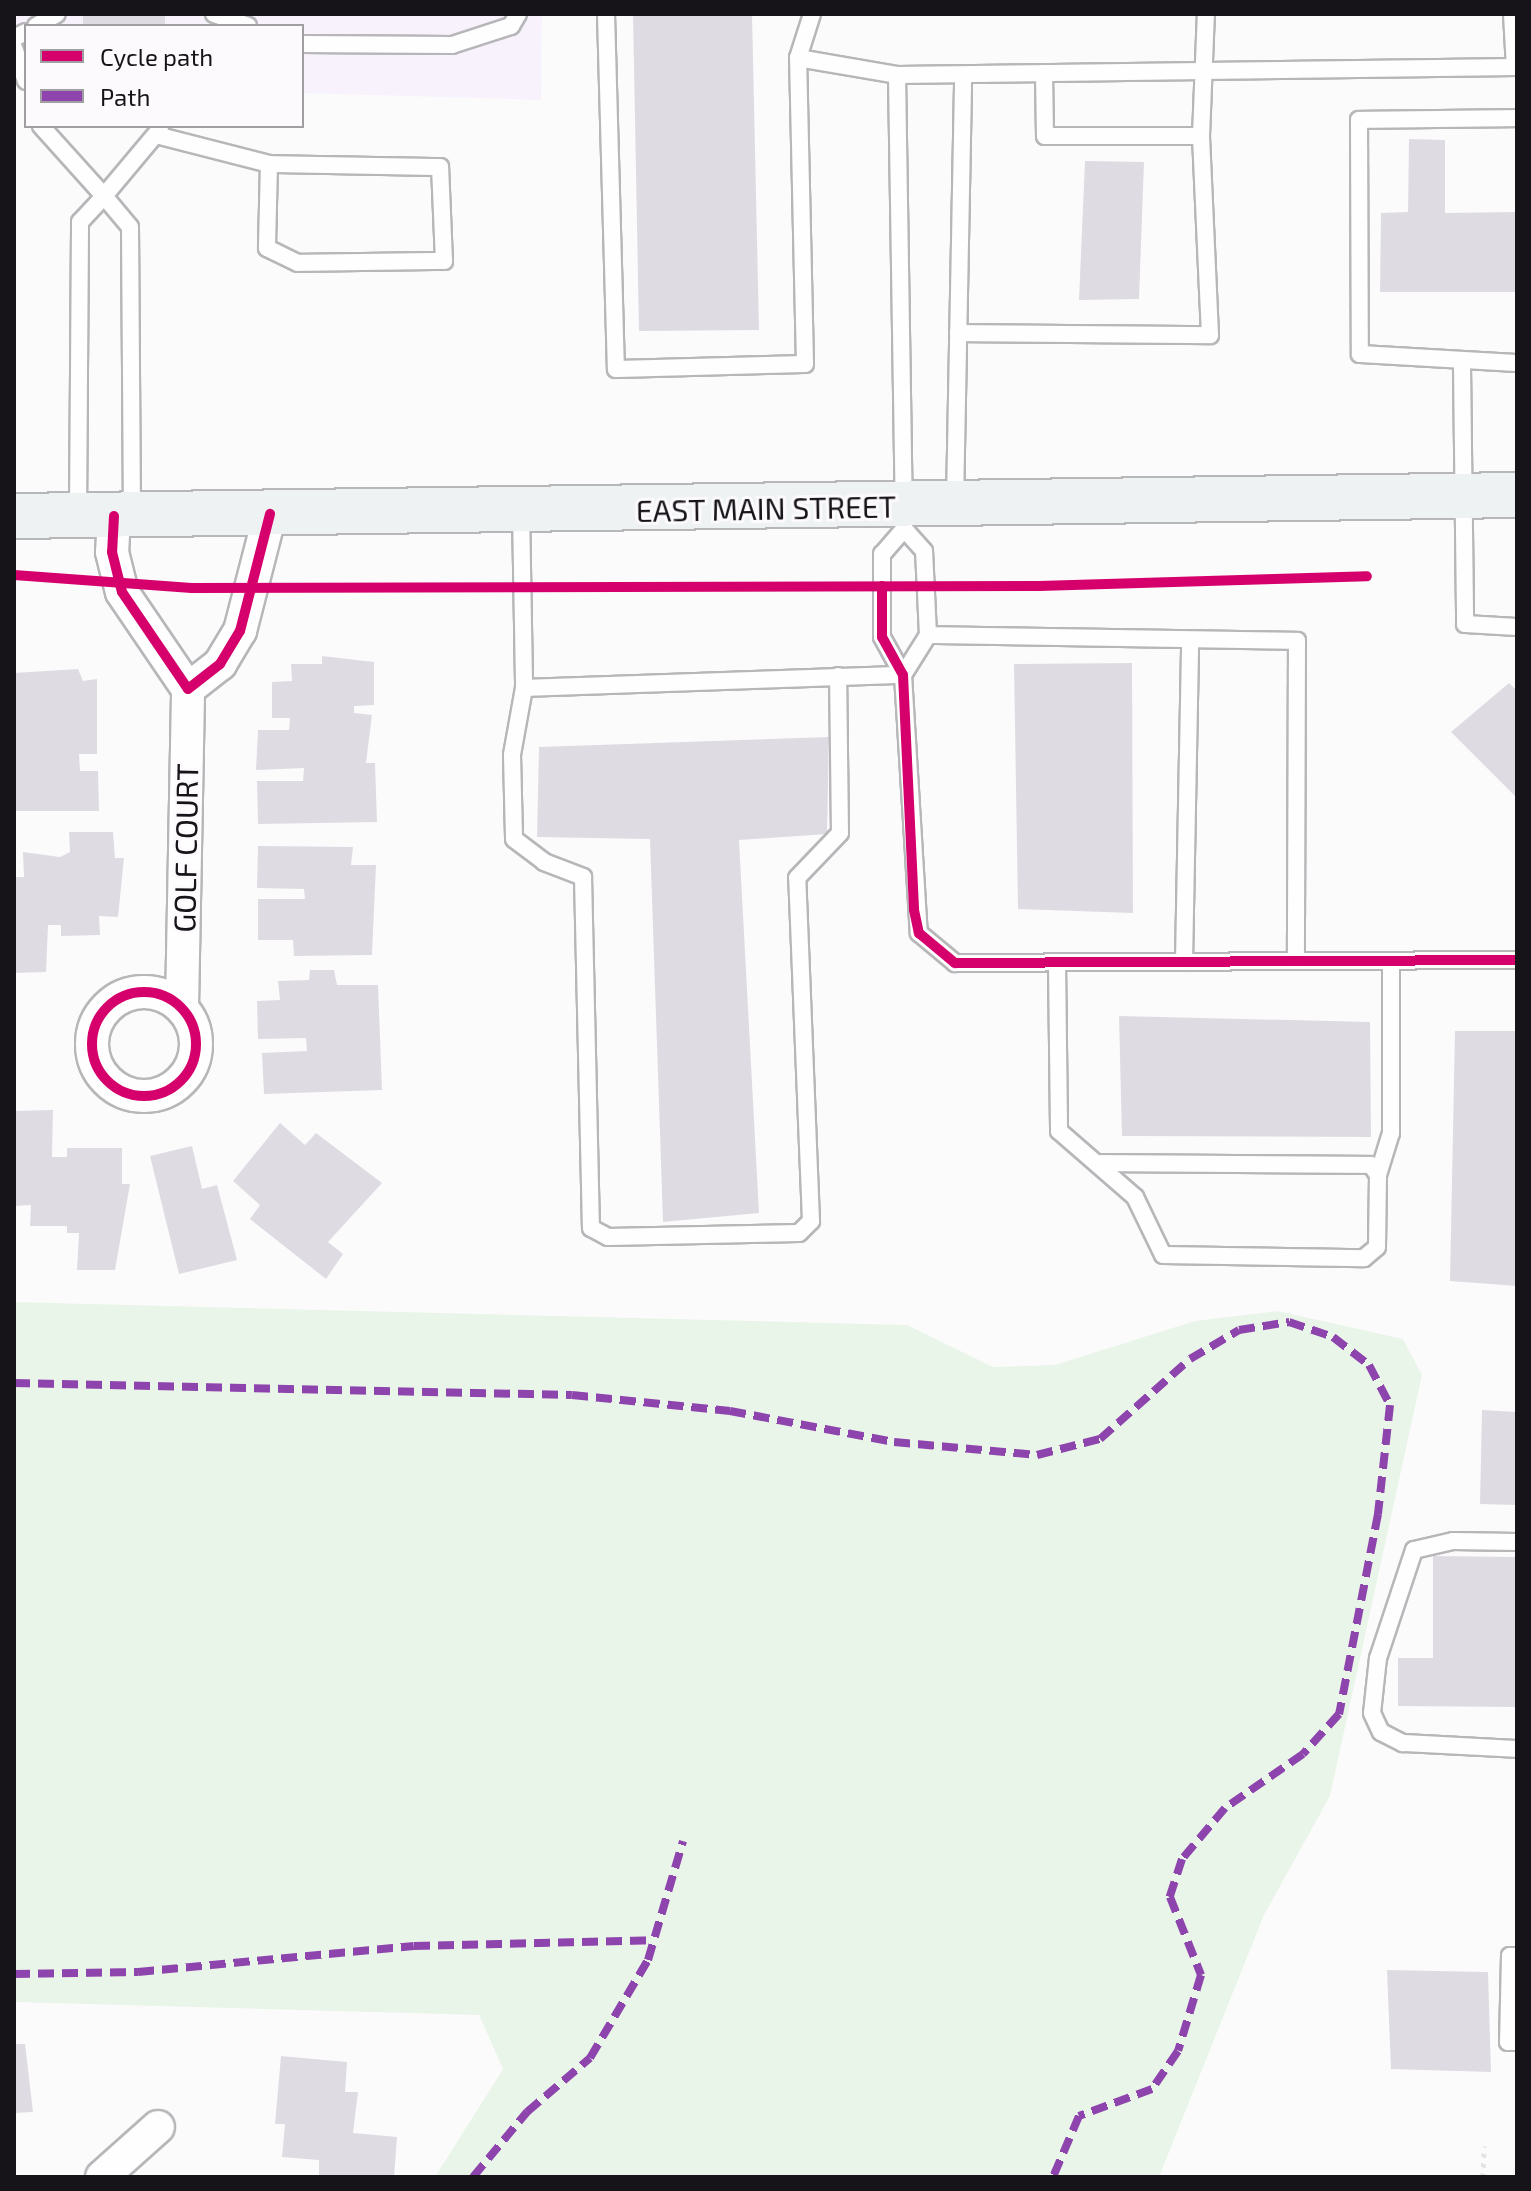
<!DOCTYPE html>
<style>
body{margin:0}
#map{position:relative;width:1531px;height:2191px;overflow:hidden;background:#fcfbfc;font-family:"Exo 2",sans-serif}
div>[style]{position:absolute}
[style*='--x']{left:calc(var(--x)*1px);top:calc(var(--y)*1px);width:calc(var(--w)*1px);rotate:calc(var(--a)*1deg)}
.built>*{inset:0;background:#f8f2fd}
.green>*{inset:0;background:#eaf5e9}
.building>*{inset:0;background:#dfdbe3}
.path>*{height:5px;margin-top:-2.5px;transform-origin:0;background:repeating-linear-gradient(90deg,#e4e3e4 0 4px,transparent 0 10px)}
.roads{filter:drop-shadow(2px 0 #b7b6b9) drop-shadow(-2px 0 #b7b6b9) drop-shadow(0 2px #b7b6b9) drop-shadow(0 -2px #b7b6b9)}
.lane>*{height:16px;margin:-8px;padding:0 8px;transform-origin:8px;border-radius:8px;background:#fffeff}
.street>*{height:32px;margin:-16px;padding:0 16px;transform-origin:16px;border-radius:16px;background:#fffeff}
.street>.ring{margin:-16px;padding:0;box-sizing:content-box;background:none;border:32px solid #fffeff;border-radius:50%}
.secondary>*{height:44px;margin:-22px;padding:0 22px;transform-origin:22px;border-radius:22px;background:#eff2f3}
.quiet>*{height:8px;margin-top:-4px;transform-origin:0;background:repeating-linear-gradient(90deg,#8e44ad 0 16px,transparent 0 24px)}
.cycleway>*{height:10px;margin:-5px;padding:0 5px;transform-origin:5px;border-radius:5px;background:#d6006c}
.cycleway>.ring{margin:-5px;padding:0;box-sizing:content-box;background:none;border:10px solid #d6006c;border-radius:50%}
span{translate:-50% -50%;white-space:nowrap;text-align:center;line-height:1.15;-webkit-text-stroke:6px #fcfafd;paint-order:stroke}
.street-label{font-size:30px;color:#161319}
.frame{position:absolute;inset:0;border:16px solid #161319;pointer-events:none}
.legend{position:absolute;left:24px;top:24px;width:280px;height:104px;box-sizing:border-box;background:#fcfafd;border:2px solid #a09ea2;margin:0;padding:10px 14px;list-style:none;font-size:24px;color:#161319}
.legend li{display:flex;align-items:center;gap:16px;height:40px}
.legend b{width:40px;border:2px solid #a09ea2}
</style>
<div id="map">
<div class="built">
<div style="clip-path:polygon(14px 14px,542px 14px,541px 100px,302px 93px,302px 26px,26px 26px,26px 86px,14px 85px)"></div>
</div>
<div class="green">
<div style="clip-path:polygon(14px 1302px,907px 1325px,993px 1367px,1055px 1365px,1195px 1321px,1278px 1311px,1403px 1339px,1422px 1375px,1330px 1796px,1264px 1915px,1159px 2177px,435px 2177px,503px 2069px,479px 2015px,14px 2002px)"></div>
</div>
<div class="building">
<div style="clip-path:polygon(83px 14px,165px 14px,165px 26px,83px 26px)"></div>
<div style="clip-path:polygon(633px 14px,752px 14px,759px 330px,639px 331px)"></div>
<div style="clip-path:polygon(1409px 139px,1445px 140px,1445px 213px,1517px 212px,1517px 292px,1380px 292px,1381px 213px,1408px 212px)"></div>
<div style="clip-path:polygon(1085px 161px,1144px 162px,1139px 299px,1079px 300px)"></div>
<div style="clip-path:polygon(322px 656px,374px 662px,374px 705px,354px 706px,354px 713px,372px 715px,366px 763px,375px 763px,377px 822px,258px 824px,257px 781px,303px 781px,304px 768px,256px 770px,258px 730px,289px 730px,290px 718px,272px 718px,272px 682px,292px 681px,291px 664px,322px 664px)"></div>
<div style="clip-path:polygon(1132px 663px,1133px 913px,1018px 909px,1014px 664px)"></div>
<div style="clip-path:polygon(78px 669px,83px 681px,97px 679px,97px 754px,79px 754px,80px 771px,98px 771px,99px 811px,15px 811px,14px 673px)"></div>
<div style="clip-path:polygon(1509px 683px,1517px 691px,1517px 798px,1451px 732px)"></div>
<div style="clip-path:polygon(829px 737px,827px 834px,739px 840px,759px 1213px,663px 1222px,650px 839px,537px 837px,539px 747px)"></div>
<div style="clip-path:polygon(69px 832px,113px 832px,115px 858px,124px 858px,118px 917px,99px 916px,100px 935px,61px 936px,61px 925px,48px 925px,46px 972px,14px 973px,14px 877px,24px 877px,23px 852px,60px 857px,70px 852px)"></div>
<div style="clip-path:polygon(258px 846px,353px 847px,351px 865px,376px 865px,372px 955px,294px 956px,293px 940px,258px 940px,258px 899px,305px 899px,304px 889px,257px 888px)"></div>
<div style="clip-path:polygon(310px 970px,334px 970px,337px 985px,378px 985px,382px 1090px,264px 1094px,262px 1053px,307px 1051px,306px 1038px,258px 1039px,257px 1001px,280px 1000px,278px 981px,309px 980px)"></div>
<div style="clip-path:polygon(1119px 1016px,1370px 1022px,1371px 1137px,1122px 1136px)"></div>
<div style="clip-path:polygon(1455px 1031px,1517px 1031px,1517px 1286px,1450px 1281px)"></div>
<div style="clip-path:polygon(53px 1110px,52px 1157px,67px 1157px,67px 1148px,122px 1148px,122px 1184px,130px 1184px,115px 1270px,77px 1270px,79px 1233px,67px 1233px,67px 1226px,30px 1226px,31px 1205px,14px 1206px,14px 1111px)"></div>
<div style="clip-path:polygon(280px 1123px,305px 1145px,316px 1133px,382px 1183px,328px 1242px,343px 1254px,326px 1279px,250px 1219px,260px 1205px,233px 1181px)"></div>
<div style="clip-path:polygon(192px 1146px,202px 1189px,217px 1185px,237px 1260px,179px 1274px,150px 1156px)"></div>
<div style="clip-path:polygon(1482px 1410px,1517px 1412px,1517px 1505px,1480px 1504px)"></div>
<div style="clip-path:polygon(1433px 1556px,1517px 1557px,1517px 1707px,1398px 1706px,1398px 1658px,1433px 1658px)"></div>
<div style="clip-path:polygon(1387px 1970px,1488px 1972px,1491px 2072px,1391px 2069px)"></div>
<div style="clip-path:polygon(14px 2044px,25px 2044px,33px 2112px,14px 2113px)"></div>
<div style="clip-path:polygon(281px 2056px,347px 2062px,345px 2092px,358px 2092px,353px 2133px,397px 2137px,394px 2177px,319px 2177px,319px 2160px,282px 2157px,285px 2124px,275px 2124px)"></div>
</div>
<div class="path">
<div style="--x:1483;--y:2177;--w:31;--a:-88"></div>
</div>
<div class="roads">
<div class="lane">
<div style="--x:214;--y:14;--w:36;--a:19"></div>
<div style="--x:606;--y:14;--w:355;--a:88.4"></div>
<div style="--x:616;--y:369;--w:189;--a:-1.5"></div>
<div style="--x:805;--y:364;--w:306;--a:-91.3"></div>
<div style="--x:798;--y:58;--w:46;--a:-72.3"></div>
<div style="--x:1512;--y:14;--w:53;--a:86.8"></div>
<div style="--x:36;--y:26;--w:24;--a:-30"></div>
<div style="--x:14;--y:38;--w:13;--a:-27"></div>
<div style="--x:302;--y:44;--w:150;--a:0.4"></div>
<div style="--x:452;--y:45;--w:62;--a:-17.9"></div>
<div style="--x:511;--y:26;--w:14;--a:-60"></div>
<div style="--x:14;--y:48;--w:35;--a:70"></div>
<div style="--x:798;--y:58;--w:100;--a:9.7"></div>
<div style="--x:897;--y:75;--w:620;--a:-0.74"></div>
<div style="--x:1044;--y:73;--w:63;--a:89.1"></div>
<div style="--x:1045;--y:136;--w:156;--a:0"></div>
<div style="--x:897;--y:75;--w:454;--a:89.1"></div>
<div style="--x:904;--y:529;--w:33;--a:131"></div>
<div style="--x:882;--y:554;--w:83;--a:90"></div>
<div style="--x:882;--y:637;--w:43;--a:61.1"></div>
<div style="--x:903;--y:675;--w:258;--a:86.5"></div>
<div style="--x:919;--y:933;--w:47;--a:39.8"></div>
<div style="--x:955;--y:963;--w:562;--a:-0.31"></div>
<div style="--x:1517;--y:118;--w:158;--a:179.3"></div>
<div style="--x:1359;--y:120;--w:234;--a:89.8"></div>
<div style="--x:1360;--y:354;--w:157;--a:3.3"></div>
<div style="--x:41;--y:126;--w:94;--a:48"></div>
<div style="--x:104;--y:196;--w:87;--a:-50.1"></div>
<div style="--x:156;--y:135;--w:117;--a:14.4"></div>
<div style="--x:269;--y:164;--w:84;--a:91.4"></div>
<div style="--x:267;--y:248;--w:34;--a:26"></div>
<div style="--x:298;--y:263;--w:146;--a:-0.8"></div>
<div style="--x:444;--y:261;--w:94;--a:-92.4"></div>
<div style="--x:440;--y:167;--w:171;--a:-179"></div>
<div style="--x:958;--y:333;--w:252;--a:0.5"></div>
<div style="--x:1210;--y:335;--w:199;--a:-92.6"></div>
<div style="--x:1201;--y:136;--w:122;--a:-87.7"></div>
<div style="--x:1462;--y:366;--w:258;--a:89.3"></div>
<div style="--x:1465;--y:624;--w:52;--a:3.3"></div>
<div style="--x:955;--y:502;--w:427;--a:-88.9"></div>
<div style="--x:521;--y:510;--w:178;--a:89"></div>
<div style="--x:524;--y:688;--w:379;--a:-2"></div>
<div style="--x:78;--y:515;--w:293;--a:-89.6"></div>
<div style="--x:80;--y:222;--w:35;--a:-47"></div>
<div style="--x:104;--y:196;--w:40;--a:50"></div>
<div style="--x:130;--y:227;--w:287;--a:89.6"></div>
<div style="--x:928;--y:635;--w:369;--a:0.9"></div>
<div style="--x:1297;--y:641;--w:320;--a:90.2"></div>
<div style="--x:903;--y:675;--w:47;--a:-58"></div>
<div style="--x:928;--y:635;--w:84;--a:-92.7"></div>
<div style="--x:924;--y:551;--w:30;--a:-132"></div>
<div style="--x:524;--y:688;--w:68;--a:100.2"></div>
<div style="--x:512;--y:755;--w:84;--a:88.6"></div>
<div style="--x:514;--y:839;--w:38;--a:37"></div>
<div style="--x:544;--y:862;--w:42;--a:21"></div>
<div style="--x:583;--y:877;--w:351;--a:88.7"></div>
<div style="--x:591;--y:1228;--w:19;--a:28"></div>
<div style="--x:608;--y:1237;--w:191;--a:-1.2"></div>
<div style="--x:799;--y:1233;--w:17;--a:-45"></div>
<div style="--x:811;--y:1221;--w:343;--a:-92.3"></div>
<div style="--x:797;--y:878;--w:62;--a:-46.3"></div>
<div style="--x:840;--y:833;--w:157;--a:-90.7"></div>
<div style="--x:1184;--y:962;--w:322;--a:-88.9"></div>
<div style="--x:1057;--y:963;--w:168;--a:89.3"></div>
<div style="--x:1059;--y:1131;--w:101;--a:41"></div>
<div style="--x:1135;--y:1197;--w:64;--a:64.2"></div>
<div style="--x:1163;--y:1255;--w:201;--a:0.9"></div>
<div style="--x:1364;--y:1258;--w:17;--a:-40"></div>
<div style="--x:1377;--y:1247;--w:72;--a:-89.2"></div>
<div style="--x:1378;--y:1175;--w:12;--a:-125"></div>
<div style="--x:1371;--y:1165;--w:270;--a:-179.6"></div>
<div style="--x:1378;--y:1175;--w:44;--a:-72.8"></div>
<div style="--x:1391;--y:1133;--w:172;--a:-90"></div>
<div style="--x:1517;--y:1542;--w:64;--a:-179.1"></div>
<div style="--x:1453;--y:1541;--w:40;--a:167"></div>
<div style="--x:1414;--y:1550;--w:114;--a:108.4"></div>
<div style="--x:1378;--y:1658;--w:55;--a:96.2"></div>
<div style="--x:1372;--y:1713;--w:21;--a:65"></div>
<div style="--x:1381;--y:1732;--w:25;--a:27"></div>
<div style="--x:1403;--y:1743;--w:114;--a:3"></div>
<div style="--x:1517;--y:1956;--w:7;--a:180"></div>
<div style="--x:1510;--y:1956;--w:86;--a:91.3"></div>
<div style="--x:1508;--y:2042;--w:9;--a:0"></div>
</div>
<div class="street">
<div style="--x:114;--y:516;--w:36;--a:93"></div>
<div style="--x:112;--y:552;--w:41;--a:76"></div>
<div style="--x:122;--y:592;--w:117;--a:55.8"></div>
<div style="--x:188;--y:689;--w:41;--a:-38"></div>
<div style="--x:220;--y:664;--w:39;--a:-59"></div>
<div style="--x:240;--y:631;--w:121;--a:-75.6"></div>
<div class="ring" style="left:92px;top:992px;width:72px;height:72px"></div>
<div style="--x:182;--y:1007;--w:318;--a:-88.9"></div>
<div style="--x:102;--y:2177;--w:75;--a:-41.8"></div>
</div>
<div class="secondary">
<div style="--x:14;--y:516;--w:1503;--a:-0.8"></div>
</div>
</div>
<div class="quiet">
<div style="--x:14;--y:1383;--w:558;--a:1.23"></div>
<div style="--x:572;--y:1395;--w:159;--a:5.8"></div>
<div style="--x:730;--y:1411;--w:167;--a:10.7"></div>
<div style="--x:894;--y:1442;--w:144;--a:5.2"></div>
<div style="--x:1037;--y:1455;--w:65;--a:-14.3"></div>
<div style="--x:1100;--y:1439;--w:120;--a:-41.6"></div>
<div style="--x:1190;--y:1359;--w:57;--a:-30.6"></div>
<div style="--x:1239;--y:1330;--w:51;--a:-9.1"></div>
<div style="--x:1289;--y:1322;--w:46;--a:18.8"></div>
<div style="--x:1333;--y:1337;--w:46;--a:37.9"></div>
<div style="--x:1369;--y:1365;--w:45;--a:62.3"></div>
<div style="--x:1390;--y:1405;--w:110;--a:96.3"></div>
<div style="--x:1378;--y:1514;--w:204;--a:101"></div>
<div style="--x:1339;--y:1714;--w:54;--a:132"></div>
<div style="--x:1303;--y:1754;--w:95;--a:145.3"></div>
<div style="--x:1225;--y:1808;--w:67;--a:130.1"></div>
<div style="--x:1182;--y:1859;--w:40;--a:108"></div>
<div style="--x:1170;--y:1897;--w:84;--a:68.3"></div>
<div style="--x:1201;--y:1975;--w:79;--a:106.8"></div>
<div style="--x:1178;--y:2051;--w:46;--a:124.4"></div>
<div style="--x:1152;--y:2089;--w:78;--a:159.7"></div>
<div style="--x:1079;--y:2116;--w:66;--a:113.1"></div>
<div style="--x:14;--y:1974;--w:124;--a:-0.9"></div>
<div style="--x:138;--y:1972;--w:277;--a:-5.4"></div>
<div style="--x:414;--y:1946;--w:240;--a:-1.4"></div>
<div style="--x:473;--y:2177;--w:85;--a:-50.3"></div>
<div style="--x:527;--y:2112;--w:83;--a:-40.6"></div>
<div style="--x:590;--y:2058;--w:114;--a:-59.4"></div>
<div style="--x:648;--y:1960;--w:124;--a:-73.6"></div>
</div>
<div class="cycleway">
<div style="--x:114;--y:516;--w:36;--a:93"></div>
<div style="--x:112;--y:552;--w:41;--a:76"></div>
<div style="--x:122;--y:592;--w:117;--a:55.8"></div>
<div style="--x:188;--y:689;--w:41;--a:-38"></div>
<div style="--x:220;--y:664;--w:39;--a:-59"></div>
<div style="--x:240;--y:631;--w:121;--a:-75.6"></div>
<div style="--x:14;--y:575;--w:178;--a:4.2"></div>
<div style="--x:192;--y:588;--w:847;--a:-0.14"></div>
<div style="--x:1039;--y:586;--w:328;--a:-1.7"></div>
<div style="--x:882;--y:586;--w:51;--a:90"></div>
<div style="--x:882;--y:637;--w:43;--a:61.1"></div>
<div style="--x:903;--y:675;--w:235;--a:87.3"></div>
<div style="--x:914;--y:910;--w:24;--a:78"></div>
<div style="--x:919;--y:933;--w:47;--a:39.8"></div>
<div style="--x:955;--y:963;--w:562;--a:-0.31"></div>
<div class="ring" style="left:92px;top:992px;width:94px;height:94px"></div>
</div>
<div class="street-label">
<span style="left:766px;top:508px;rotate:-1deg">EAST MAIN STREET</span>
<span style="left:185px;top:848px;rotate:-89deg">GOLF COURT</span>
</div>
<div class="frame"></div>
<ul class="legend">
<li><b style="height:10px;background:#d6006c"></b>Cycle path</li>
<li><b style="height:10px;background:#8e44ad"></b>Path</li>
</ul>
</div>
